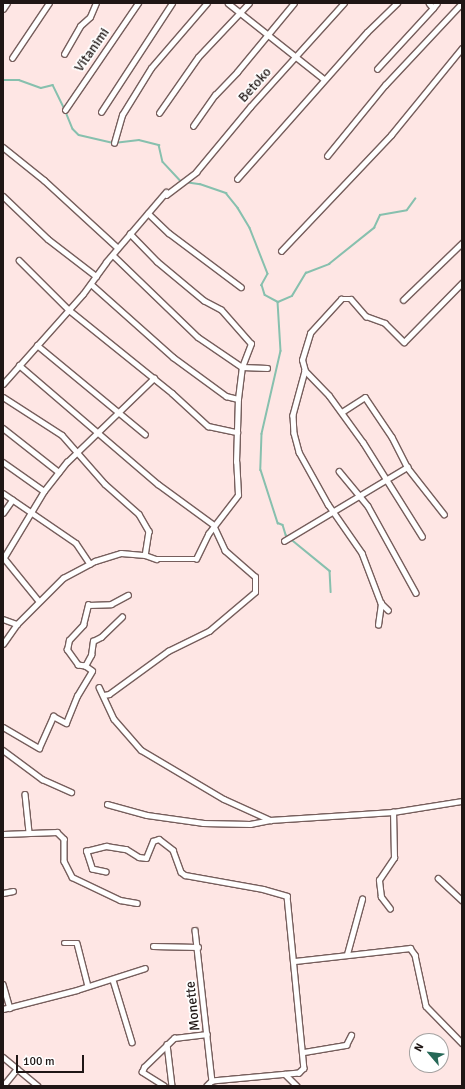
<!DOCTYPE html>
<style>
body{margin:0}
#map{position:relative;width:465px;height:1089px;overflow:hidden;background:#fee6e4;font-family:Signika,sans-serif}
div>[style]{position:absolute}
[style*='--x']{left:calc(var(--x)*1px);top:calc(var(--y)*1px);width:calc(var(--w)*1px);rotate:calc(var(--a)*1deg)}
.stream>*{height:1.5px;margin:-0.75px;padding:0 0.75px;transform-origin:0.75px;border-radius:0.75px;background:#87c0ae}
.roads{filter:drop-shadow(1px 0 #765e5c) drop-shadow(-1px 0 #765e5c) drop-shadow(0 1px #765e5c) drop-shadow(0 -1px #765e5c)}
.street>*{height:4.5px;margin:-2.25px;padding:0 2.25px;transform-origin:2.25px;border-radius:2.25px;background:#fff}
span{translate:-50% -50%;white-space:nowrap;text-align:center;line-height:1.15;-webkit-text-stroke:3.5px #fff;paint-order:stroke}
.street-label{font-size:14px;color:#1f1615}
.frame{position:absolute;inset:0;border:4px solid #1f1615;pointer-events:none}
.north{position:absolute;left:409px;top:1033px;width:40px;height:40px;box-sizing:border-box;background:#fff;border:1px solid #a5a2a1;border-radius:50%;rotate:298deg;font-size:11px;font-weight:700;line-height:16px;text-align:center;color:#1f1615}
.north::after{content:'';display:block;margin:auto;width:14px;height:18px;background:#266857;clip-path:polygon(50% 0,100% 100%,50% 72%,0 100%)}
.scale{position:absolute;left:16px;top:1055px;width:68px;height:18px;box-sizing:border-box;border:2px solid #1f1615;border-top:0;padding-left:5px;font-size:12px;line-height:14px;white-space:nowrap;color:#1f1615;-webkit-text-stroke:3px #fff;paint-order:stroke}
</style>
<div id="map">
<div class="stream">
<div style="--x:3;--y:80;--w:16;--a:0"></div>
<div style="--x:19;--y:80;--w:23;--a:20"></div>
<div style="--x:41;--y:88;--w:12;--a:-14"></div>
<div style="--x:53;--y:85;--w:25;--a:64"></div>
<div style="--x:66;--y:112;--w:18;--a:68"></div>
<div style="--x:73;--y:129;--w:8;--a:45"></div>
<div style="--x:79;--y:135;--w:36;--a:13"></div>
<div style="--x:114;--y:143;--w:25;--a:-7"></div>
<div style="--x:139;--y:140;--w:21;--a:14"></div>
<div style="--x:159;--y:145;--w:17;--a:77"></div>
<div style="--x:163;--y:162;--w:26;--a:47"></div>
<div style="--x:185;--y:182;--w:15;--a:8"></div>
<div style="--x:200;--y:184;--w:28;--a:19"></div>
<div style="--x:226;--y:193;--w:19;--a:51"></div>
<div style="--x:238;--y:208;--w:23;--a:59"></div>
<div style="--x:250;--y:228;--w:49;--a:68.6"></div>
<div style="--x:268;--y:274;--w:13;--a:119"></div>
<div style="--x:262;--y:285;--w:10;--a:73"></div>
<div style="--x:265;--y:295;--w:15;--a:28"></div>
<div style="--x:278;--y:302;--w:49;--a:86.5"></div>
<div style="--x:281;--y:351;--w:85;--a:102.9"></div>
<div style="--x:262;--y:434;--w:36;--a:92"></div>
<div style="--x:261;--y:470;--w:56;--a:72.2"></div>
<div style="--x:278;--y:523;--w:5;--a:22"></div>
<div style="--x:283;--y:525;--w:10;--a:73"></div>
<div style="--x:286;--y:535;--w:57;--a:39.3"></div>
<div style="--x:330;--y:571;--w:21;--a:87"></div>
<div style="--x:278;--y:302;--w:15;--a:-23"></div>
<div style="--x:292;--y:296;--w:27;--a:-59"></div>
<div style="--x:306;--y:273;--w:25;--a:-21"></div>
<div style="--x:329;--y:264;--w:58;--a:-38.7"></div>
<div style="--x:374;--y:228;--w:14;--a:-65"></div>
<div style="--x:380;--y:215;--w:27;--a:-10"></div>
<div style="--x:407;--y:210;--w:14;--a:-54"></div>
</div>
<div class="roads">
<div class="street">
<div style="--x:228;--y:3;--w:122;--a:38.4"></div>
<div style="--x:429;--y:3;--w:6;--a:51"></div>
<div style="--x:433;--y:8;--w:6;--a:-51"></div>
<div style="--x:3;--y:9;--w:7;--a:-56"></div>
<div style="--x:64;--y:54;--w:32;--a:-60"></div>
<div style="--x:80;--y:26;--w:13;--a:-42"></div>
<div style="--x:90;--y:17;--w:15;--a:-67"></div>
<div style="--x:12;--y:58;--w:66;--a:-56.1"></div>
<div style="--x:377;--y:69;--w:83;--a:-47.4"></div>
<div style="--x:65;--y:110;--w:130;--a:-55.7"></div>
<div style="--x:101;--y:112;--w:130;--a:-56.9"></div>
<div style="--x:159;--y:113;--w:68;--a:-55.1"></div>
<div style="--x:198;--y:57;--w:74;--a:-46.6"></div>
<div style="--x:193;--y:126;--w:38;--a:-55"></div>
<div style="--x:215;--y:95;--w:32;--a:-46"></div>
<div style="--x:237;--y:72;--w:89;--a:-50.4"></div>
<div style="--x:114;--y:143;--w:29;--a:-74"></div>
<div style="--x:122;--y:115;--w:55;--a:-58.3"></div>
<div style="--x:151;--y:68;--w:86;--a:-49.3"></div>
<div style="--x:3;--y:147;--w:53;--a:38.8"></div>
<div style="--x:44;--y:180;--w:100;--a:42.6"></div>
<div style="--x:327;--y:156;--w:92;--a:-50.8"></div>
<div style="--x:385;--y:85;--w:112;--a:-46.8"></div>
<div style="--x:237;--y:179;--w:196;--a:-48.5"></div>
<div style="--x:367;--y:32;--w:42;--a:-44"></div>
<div style="--x:166;--y:195;--w:38;--a:-37"></div>
<div style="--x:196;--y:172;--w:85;--a:-50.3"></div>
<div style="--x:250;--y:107;--w:140;--a:-47.9"></div>
<div style="--x:3;--y:196;--w:62;--a:43.7"></div>
<div style="--x:48;--y:239;--w:61;--a:37.6"></div>
<div style="--x:148;--y:213;--w:29;--a:44"></div>
<div style="--x:169;--y:233;--w:90;--a:36.9"></div>
<div style="--x:281;--y:251;--w:160;--a:-46.5"></div>
<div style="--x:391;--y:135;--w:112;--a:-50.8"></div>
<div style="--x:113;--y:255;--w:118;--a:44"></div>
<div style="--x:198;--y:337;--w:53;--a:34.3"></div>
<div style="--x:242;--y:367;--w:25;--a:2"></div>
<div style="--x:19;--y:260;--w:69;--a:45"></div>
<div style="--x:68;--y:309;--w:134;--a:38.9"></div>
<div style="--x:172;--y:393;--w:49;--a:42.5"></div>
<div style="--x:208;--y:426;--w:30;--a:12"></div>
<div style="--x:91;--y:284;--w:110;--a:41.7"></div>
<div style="--x:173;--y:357;--w:66;--a:36.3"></div>
<div style="--x:226;--y:396;--w:12;--a:14"></div>
<div style="--x:403;--y:300;--w:82;--a:-44"></div>
<div style="--x:37;--y:345;--w:140;--a:39.5"></div>
<div style="--x:19;--y:365;--w:183;--a:40.6"></div>
<div style="--x:158;--y:484;--w:69;--a:36.2"></div>
<div style="--x:305;--y:371;--w:46;--a:105.3"></div>
<div style="--x:293;--y:415;--w:18;--a:87"></div>
<div style="--x:294;--y:433;--w:20;--a:75"></div>
<div style="--x:299;--y:452;--w:60;--a:60.9"></div>
<div style="--x:328;--y:504;--w:60;--a:55.2"></div>
<div style="--x:362;--y:553;--w:53;--a:69.2"></div>
<div style="--x:381;--y:603;--w:10;--a:45"></div>
<div style="--x:3;--y:384;--w:120;--a:-48.4"></div>
<div style="--x:83;--y:294;--w:39;--a:-54"></div>
<div style="--x:106;--y:262;--w:92;--a:-49.4"></div>
<div style="--x:3;--y:397;--w:70;--a:32.8"></div>
<div style="--x:62;--y:435;--w:65;--a:48.7"></div>
<div style="--x:105;--y:484;--w:45;--a:41.4"></div>
<div style="--x:139;--y:514;--w:20;--a:60"></div>
<div style="--x:149;--y:531;--w:24;--a:99"></div>
<div style="--x:342;--y:412;--w:27;--a:-33"></div>
<div style="--x:365;--y:397;--w:48;--a:56"></div>
<div style="--x:392;--y:437;--w:34;--a:63"></div>
<div style="--x:407;--y:467;--w:60;--a:51.8"></div>
<div style="--x:3;--y:428;--w:71;--a:38.2"></div>
<div style="--x:3;--y:462;--w:50;--a:35.3"></div>
<div style="--x:339;--y:471;--w:45;--a:50.4"></div>
<div style="--x:368;--y:506;--w:99;--a:61.1"></div>
<div style="--x:3;--y:493;--w:88;--a:34.4"></div>
<div style="--x:76;--y:543;--w:25;--a:56"></div>
<div style="--x:3;--y:513;--w:16;--a:-55"></div>
<div style="--x:422;--y:537;--w:111;--a:-122.1"></div>
<div style="--x:363;--y:443;--w:58;--a:-125.9"></div>
<div style="--x:329;--y:396;--w:35;--a:-134"></div>
<div style="--x:305;--y:371;--w:11;--a:-105"></div>
<div style="--x:302;--y:360;--w:28;--a:-73"></div>
<div style="--x:310;--y:333;--w:46;--a:-47.6"></div>
<div style="--x:341;--y:299;--w:10;--a:0"></div>
<div style="--x:351;--y:299;--w:23;--a:49"></div>
<div style="--x:366;--y:316;--w:20;--a:20"></div>
<div style="--x:385;--y:323;--w:27;--a:45"></div>
<div style="--x:404;--y:342;--w:83;--a:-45.5"></div>
<div style="--x:284;--y:541;--w:144;--a:-31"></div>
<div style="--x:4;--y:558;--w:55;--a:50.9"></div>
<div style="--x:3;--y:559;--w:79;--a:-58.9"></div>
<div style="--x:44;--y:491;--w:37;--a:-52"></div>
<div style="--x:67;--y:462;--w:121;--a:-44"></div>
<div style="--x:3;--y:619;--w:15;--a:20"></div>
<div style="--x:378;--y:625;--w:22;--a:-82"></div>
<div style="--x:3;--y:644;--w:24;--a:-55"></div>
<div style="--x:17;--y:624;--w:65;--a:-45"></div>
<div style="--x:63;--y:578;--w:36;--a:-28"></div>
<div style="--x:95;--y:561;--w:27;--a:-17"></div>
<div style="--x:121;--y:553;--w:24;--a:5"></div>
<div style="--x:145;--y:555;--w:12;--a:20"></div>
<div style="--x:156;--y:559;--w:40;--a:0"></div>
<div style="--x:196;--y:559;--w:28;--a:-64"></div>
<div style="--x:208;--y:534;--w:49;--a:-52.4"></div>
<div style="--x:238;--y:495;--w:33;--a:-93"></div>
<div style="--x:236;--y:462;--w:63;--a:-88.2"></div>
<div style="--x:238;--y:399;--w:32;--a:-83"></div>
<div style="--x:242;--y:367;--w:25;--a:-69"></div>
<div style="--x:251;--y:344;--w:45;--a:-131.4"></div>
<div style="--x:221;--y:310;--w:19;--a:-152"></div>
<div style="--x:204;--y:301;--w:61;--a:-140.3"></div>
<div style="--x:157;--y:262;--w:39;--a:-134"></div>
<div style="--x:85;--y:666;--w:7;--a:-172"></div>
<div style="--x:78;--y:665;--w:19;--a:-126"></div>
<div style="--x:67;--y:650;--w:10;--a:-79"></div>
<div style="--x:69;--y:640;--w:21;--a:-47"></div>
<div style="--x:83;--y:625;--w:21;--a:-76"></div>
<div style="--x:88;--y:605;--w:23;--a:-2"></div>
<div style="--x:111;--y:604;--w:19;--a:-28"></div>
<div style="--x:99;--y:687;--w:35;--a:65"></div>
<div style="--x:114;--y:719;--w:41;--a:48.9"></div>
<div style="--x:141;--y:750;--w:96;--a:30.6"></div>
<div style="--x:224;--y:799;--w:51;--a:24.5"></div>
<div style="--x:104;--y:695;--w:5;--a:-11"></div>
<div style="--x:109;--y:694;--w:73;--a:-36.1"></div>
<div style="--x:168;--y:651;--w:46;--a:-26"></div>
<div style="--x:209;--y:631;--w:60;--a:-40.3"></div>
<div style="--x:255;--y:592;--w:15;--a:-90"></div>
<div style="--x:255;--y:577;--w:40;--a:-139"></div>
<div style="--x:225;--y:551;--w:26;--a:-115"></div>
<div style="--x:3;--y:727;--w:42;--a:30.3"></div>
<div style="--x:39;--y:748;--w:35;--a:-66"></div>
<div style="--x:53;--y:716;--w:15;--a:28"></div>
<div style="--x:66;--y:723;--w:29;--a:-68"></div>
<div style="--x:77;--y:696;--w:29;--a:-59"></div>
<div style="--x:92;--y:671;--w:9;--a:-144"></div>
<div style="--x:85;--y:666;--w:13;--a:-61"></div>
<div style="--x:91;--y:655;--w:14;--a:-82"></div>
<div style="--x:93;--y:641;--w:9;--a:-27"></div>
<div style="--x:101;--y:637;--w:29;--a:-44"></div>
<div style="--x:3;--y:750;--w:49;--a:36.6"></div>
<div style="--x:42;--y:779;--w:32;--a:24"></div>
<div style="--x:25;--y:794;--w:37;--a:84"></div>
<div style="--x:107;--y:804;--w:41;--a:15.4"></div>
<div style="--x:147;--y:815;--w:57;--a:8.1"></div>
<div style="--x:203;--y:823;--w:47;--a:1.2"></div>
<div style="--x:250;--y:824;--w:20;--a:-11"></div>
<div style="--x:270;--y:820;--w:123;--a:-3.7"></div>
<div style="--x:393;--y:812;--w:70;--a:-9.1"></div>
<div style="--x:3;--y:834;--w:54;--a:-2.1"></div>
<div style="--x:57;--y:832;--w:10;--a:45"></div>
<div style="--x:64;--y:839;--w:22;--a:90"></div>
<div style="--x:64;--y:861;--w:18;--a:63"></div>
<div style="--x:72;--y:877;--w:53;--a:25.6"></div>
<div style="--x:120;--y:900;--w:17;--a:10"></div>
<div style="--x:106;--y:872;--w:14;--a:-168"></div>
<div style="--x:92;--y:869;--w:19;--a:-108"></div>
<div style="--x:86;--y:851;--w:21;--a:-14"></div>
<div style="--x:106;--y:846;--w:20;--a:9"></div>
<div style="--x:126;--y:849;--w:15;--a:32"></div>
<div style="--x:139;--y:857;--w:7;--a:8"></div>
<div style="--x:146;--y:858;--w:18;--a:-68"></div>
<div style="--x:153;--y:841;--w:6;--a:-18"></div>
<div style="--x:159;--y:839;--w:18;--a:38"></div>
<div style="--x:173;--y:850;--w:23;--a:70"></div>
<div style="--x:181;--y:872;--w:5;--a:37"></div>
<div style="--x:185;--y:875;--w:79;--a:10.2"></div>
<div style="--x:263;--y:889;--w:25;--a:16"></div>
<div style="--x:287;--y:896;--w:173;--a:84.4"></div>
<div style="--x:304;--y:1068;--w:7;--a:135"></div>
<div style="--x:299;--y:1073;--w:87;--a:174.7"></div>
<div style="--x:212;--y:1081;--w:7;--a:135"></div>
<div style="--x:438;--y:878;--w:33;--a:43"></div>
<div style="--x:3;--y:893;--w:10;--a:-11"></div>
<div style="--x:390;--y:909;--w:15;--a:-127"></div>
<div style="--x:381;--y:897;--w:17;--a:-97"></div>
<div style="--x:379;--y:880;--w:27;--a:-56"></div>
<div style="--x:394;--y:858;--w:46;--a:-91.2"></div>
<div style="--x:195;--y:930;--w:152;--a:83.6"></div>
<div style="--x:64;--y:943;--w:13;--a:0"></div>
<div style="--x:77;--y:943;--w:44;--a:75.7"></div>
<div style="--x:153;--y:946;--w:45;--a:1.3"></div>
<div style="--x:347;--y:954;--w:57;--a:-74.7"></div>
<div style="--x:295;--y:961;--w:116;--a:-6.4"></div>
<div style="--x:410;--y:948;--w:9;--a:54"></div>
<div style="--x:415;--y:955;--w:52;--a:77.8"></div>
<div style="--x:426;--y:1006;--w:52;--a:45.8"></div>
<div style="--x:113;--y:980;--w:65;--a:73"></div>
<div style="--x:3;--y:984;--w:25;--a:74"></div>
<div style="--x:3;--y:1009;--w:76;--a:-14.4"></div>
<div style="--x:77;--y:990;--w:71;--a:-17.9"></div>
<div style="--x:167;--y:1044;--w:42;--a:83.2"></div>
<div style="--x:304;--y:1052;--w:43;--a:-9.5"></div>
<div style="--x:346;--y:1045;--w:11;--a:-63"></div>
<div style="--x:3;--y:1057;--w:45;--a:39.6"></div>
<div style="--x:285;--y:1074;--w:17;--a:45"></div>
<div style="--x:3;--y:1086;--w:22;--a:-51"></div>
<div style="--x:164;--y:1086;--w:26;--a:-148"></div>
<div style="--x:142;--y:1072;--w:5;--a:-68"></div>
<div style="--x:144;--y:1067;--w:42;--a:-44"></div>
<div style="--x:174;--y:1038;--w:33;--a:-7"></div>
</div>
</div>
<div class="street-label">
<span style="left:92px;top:50px;rotate:-55deg">Vitanimi</span>
<span style="left:255px;top:85px;rotate:-48deg">Betoko</span>
<span style="left:193px;top:1006px;rotate:-96deg">Monette</span>
</div>
<div class="frame"></div>
<div class="north">N</div>
<div class="scale">100 m</div>
</div>
